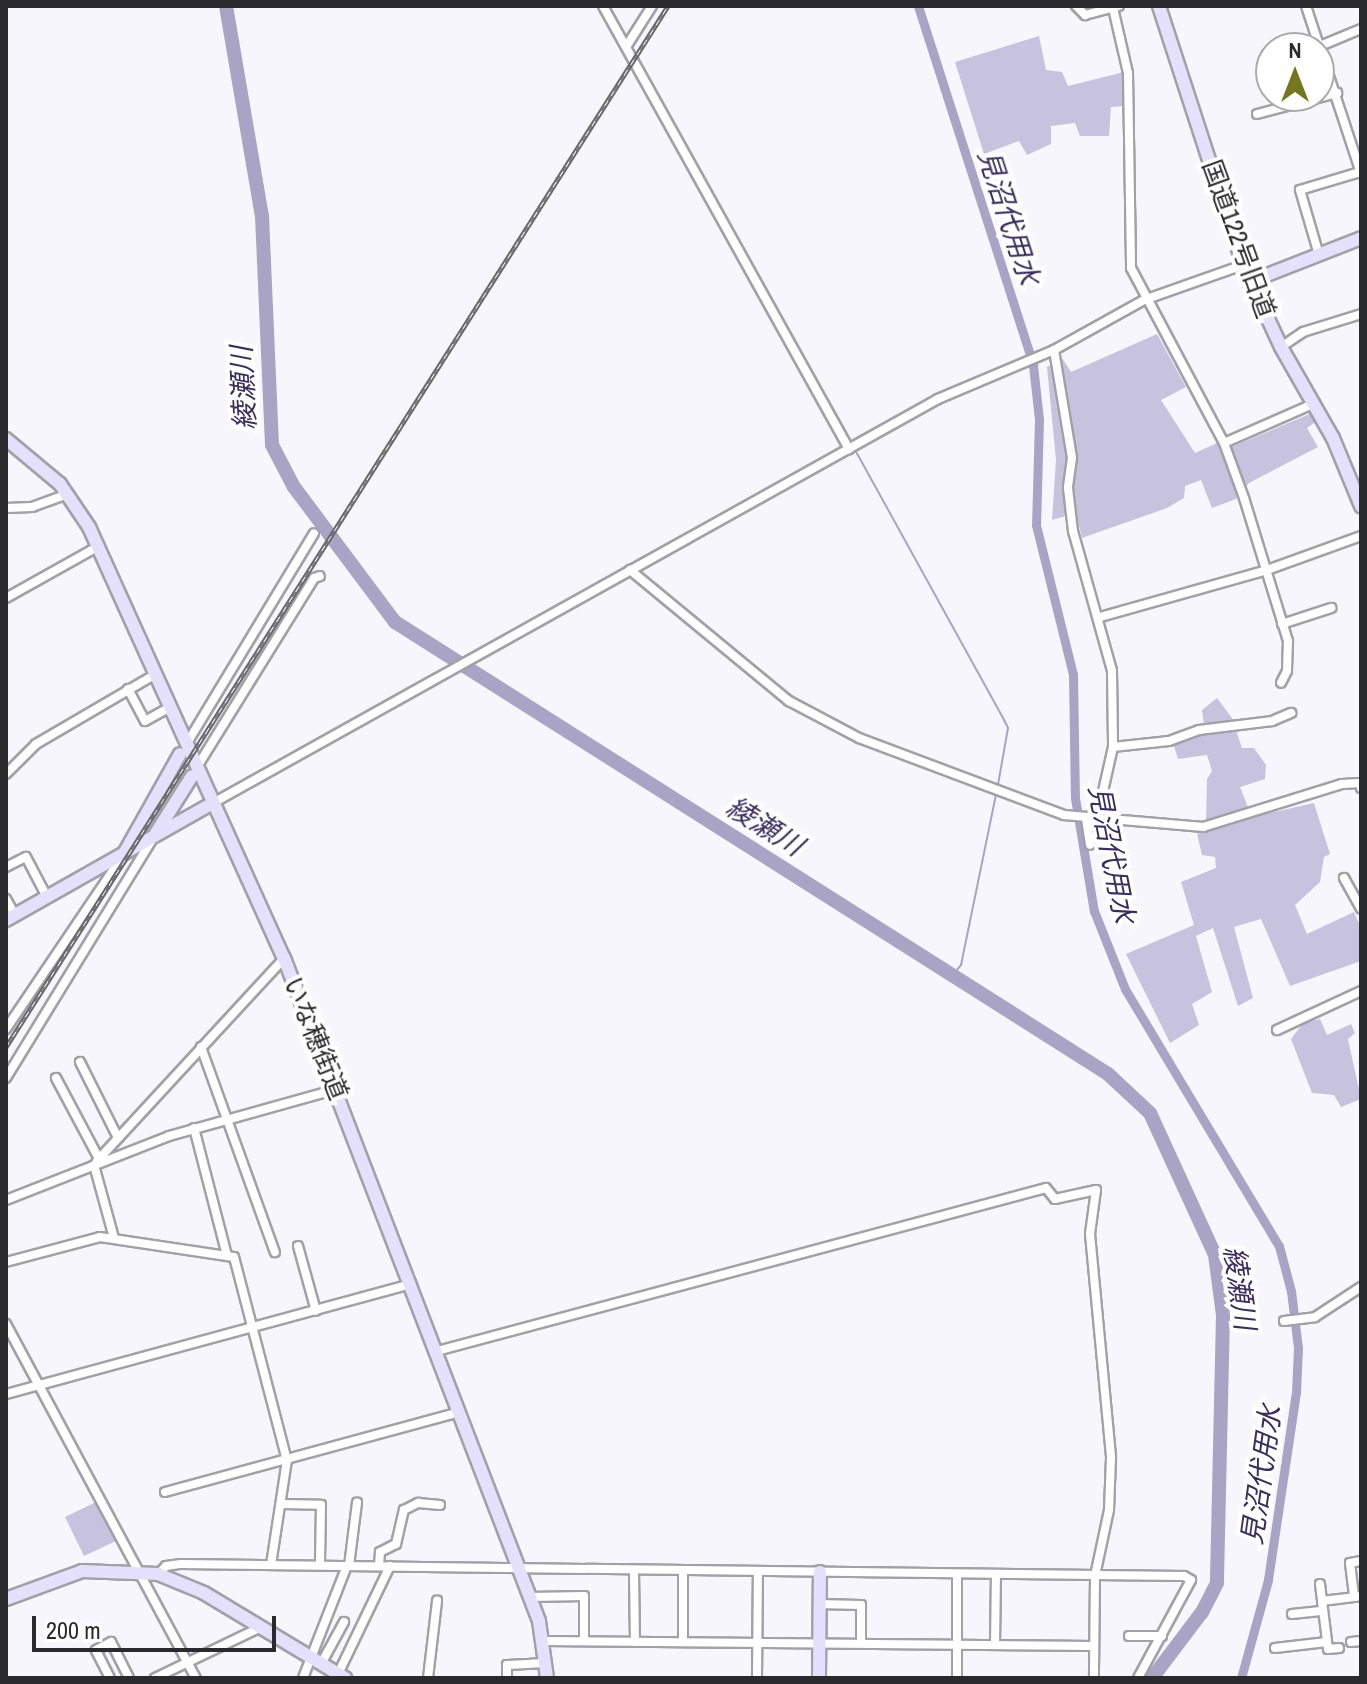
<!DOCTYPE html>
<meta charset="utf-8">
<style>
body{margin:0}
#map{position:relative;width:1367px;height:1684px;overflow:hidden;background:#f6f6fc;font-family:"Archivo Narrow","Noto Sans JP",sans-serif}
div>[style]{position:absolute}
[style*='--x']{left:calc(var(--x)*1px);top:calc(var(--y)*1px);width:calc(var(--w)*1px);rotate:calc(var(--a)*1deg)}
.green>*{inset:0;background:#c7c3df}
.stream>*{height:2px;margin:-1px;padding:0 1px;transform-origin:1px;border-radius:1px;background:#a9a4c6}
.canal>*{height:9px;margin:-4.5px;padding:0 4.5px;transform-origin:4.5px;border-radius:4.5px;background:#a9a4c6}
.river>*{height:14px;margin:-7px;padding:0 7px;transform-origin:7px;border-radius:7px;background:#a9a4c6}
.roads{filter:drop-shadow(2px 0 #a2a1a7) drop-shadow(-2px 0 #a2a1a7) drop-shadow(0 2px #a2a1a7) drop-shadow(0 -2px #a2a1a7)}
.street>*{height:8px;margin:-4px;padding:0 4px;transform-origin:4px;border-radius:4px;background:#fff}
.secondary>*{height:12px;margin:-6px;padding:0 6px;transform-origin:6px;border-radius:6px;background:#e5e0fb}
.rail>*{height:5px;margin-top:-2.5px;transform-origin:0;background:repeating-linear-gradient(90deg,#fff 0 6px,#69696c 0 12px);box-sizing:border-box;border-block:2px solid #69696c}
span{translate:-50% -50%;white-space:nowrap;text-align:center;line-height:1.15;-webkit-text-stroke:8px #fff;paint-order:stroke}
.street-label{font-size:26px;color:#2a2a2c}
.water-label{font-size:28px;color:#382f5c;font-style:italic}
.frame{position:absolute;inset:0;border:8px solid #2a2a2c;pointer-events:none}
.north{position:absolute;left:1255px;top:32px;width:80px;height:80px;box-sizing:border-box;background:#fff;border:2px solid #aaaaab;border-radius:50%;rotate:0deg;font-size:22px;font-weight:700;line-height:32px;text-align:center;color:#2a2a2c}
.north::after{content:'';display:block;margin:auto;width:28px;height:36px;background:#75771e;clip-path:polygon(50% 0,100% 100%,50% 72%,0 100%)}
.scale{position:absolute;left:32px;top:1616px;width:244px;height:36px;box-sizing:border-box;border:4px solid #2a2a2c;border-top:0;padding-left:10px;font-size:24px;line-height:28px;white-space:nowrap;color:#2a2a2c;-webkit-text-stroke:6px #fff;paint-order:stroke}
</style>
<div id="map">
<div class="green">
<div style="clip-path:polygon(1039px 36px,1046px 70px,1062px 72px,1068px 86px,1124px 72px,1123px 106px,1111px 107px,1109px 136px,1080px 136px,1075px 123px,1051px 126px,1051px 144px,1027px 155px,1019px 141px,984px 154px,955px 62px)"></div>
<div style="clip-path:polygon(1157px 334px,1186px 387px,1161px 400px,1195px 453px,1217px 443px,1222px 451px,1312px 413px,1317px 421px,1307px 428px,1318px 447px,1249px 483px,1236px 499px,1212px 508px,1201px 480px,1185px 486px,1184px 498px,1167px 508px,1082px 538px,1076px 513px,1052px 520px,1056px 460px,1047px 367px,1062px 358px,1071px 372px)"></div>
<div style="clip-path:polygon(1217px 698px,1232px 718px,1242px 748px,1254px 748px,1266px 765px,1265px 779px,1240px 787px,1252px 817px,1314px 803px,1330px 854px,1324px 857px,1320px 882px,1295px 905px,1307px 934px,1354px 912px,1361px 928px,1361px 961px,1290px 986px,1261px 919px,1234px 927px,1253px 998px,1238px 1006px,1213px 928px,1196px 936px,1212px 992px,1192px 1004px,1199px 1025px,1170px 1043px,1126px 954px,1194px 925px,1181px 882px,1216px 868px,1215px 857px,1202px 855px,1197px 834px,1204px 832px,1206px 821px,1207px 779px,1212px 771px,1207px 755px,1178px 759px,1173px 743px,1182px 731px,1204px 725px,1202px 710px)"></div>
<div style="clip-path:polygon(1320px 1019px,1327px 1035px,1351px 1024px,1355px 1033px,1348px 1039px,1361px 1099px,1341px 1107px,1334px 1095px,1312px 1093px,1291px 1039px,1303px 1023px)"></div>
<div style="clip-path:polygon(96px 1502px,116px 1541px,84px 1556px,65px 1517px)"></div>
</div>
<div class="stream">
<div style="--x:608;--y:6;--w:33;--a:61"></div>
<div style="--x:694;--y:161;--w:322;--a:60.8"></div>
<div style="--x:854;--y:448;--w:311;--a:61.1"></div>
<div style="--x:1004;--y:720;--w:9;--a:63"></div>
<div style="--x:1008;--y:728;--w:58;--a:100"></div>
<div style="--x:952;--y:976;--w:14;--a:-51"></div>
<div style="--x:961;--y:965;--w:174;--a:-78.4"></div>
<div style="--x:762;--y:1640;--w:62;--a:-90"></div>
<div style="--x:762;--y:1678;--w:31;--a:-90"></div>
</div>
<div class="canal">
<div style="--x:918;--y:6;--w:377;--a:72.2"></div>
<div style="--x:1033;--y:365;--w:54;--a:83.7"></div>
<div style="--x:1039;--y:419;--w:106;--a:91.6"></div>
<div style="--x:1036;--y:525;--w:154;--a:76.1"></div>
<div style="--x:1073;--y:674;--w:124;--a:89.1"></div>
<div style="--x:1075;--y:798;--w:115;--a:80.5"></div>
<div style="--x:1094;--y:911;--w:84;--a:68.3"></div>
<div style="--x:1125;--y:989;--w:300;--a:59.1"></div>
<div style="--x:1279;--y:1246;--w:47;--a:75.1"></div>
<div style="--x:1291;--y:1291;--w:57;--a:83"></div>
<div style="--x:1298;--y:1348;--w:44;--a:92.6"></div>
<div style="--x:1296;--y:1392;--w:190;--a:98.5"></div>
<div style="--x:1268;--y:1580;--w:102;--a:105.4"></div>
</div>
<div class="river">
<div style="--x:226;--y:6;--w:213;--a:80.3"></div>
<div style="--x:262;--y:216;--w:229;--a:87.5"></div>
<div style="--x:272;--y:445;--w:47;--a:62.4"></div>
<div style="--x:294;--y:487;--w:169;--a:53.2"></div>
<div style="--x:395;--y:622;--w:844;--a:32.37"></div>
<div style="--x:1108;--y:1074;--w:57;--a:42.9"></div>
<div style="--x:1150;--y:1113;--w:156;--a:65.4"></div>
<div style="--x:1215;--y:1255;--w:61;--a:82.4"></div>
<div style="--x:1223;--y:1315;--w:268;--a:91.3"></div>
<div style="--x:1217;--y:1583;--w:33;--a:117"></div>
<div style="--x:1202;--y:1612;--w:83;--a:127.1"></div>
</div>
<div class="roads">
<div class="street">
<div style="--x:603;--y:6;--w:507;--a:60.96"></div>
<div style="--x:1076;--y:6;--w:13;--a:45"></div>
<div style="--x:1085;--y:15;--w:35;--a:-15"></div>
<div style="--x:1306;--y:6;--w:176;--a:71.8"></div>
<div style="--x:1113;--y:8;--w:67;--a:77"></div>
<div style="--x:1128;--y:73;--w:195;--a:89.1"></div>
<div style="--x:1131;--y:268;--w:198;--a:62"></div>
<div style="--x:1224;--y:443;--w:59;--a:70"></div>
<div style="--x:1244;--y:498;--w:150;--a:72.9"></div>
<div style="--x:1288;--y:641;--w:30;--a:92"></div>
<div style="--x:1287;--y:671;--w:13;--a:117"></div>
<div style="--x:1320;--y:46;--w:44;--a:-22.5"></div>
<div style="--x:626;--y:47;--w:49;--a:-57.6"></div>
<div style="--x:1257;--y:114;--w:83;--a:-14.7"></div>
<div style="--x:1319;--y:255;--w:68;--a:-106.3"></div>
<div style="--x:1300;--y:190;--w:63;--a:-16.7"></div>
<div style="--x:1281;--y:347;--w:27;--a:-34"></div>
<div style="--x:1303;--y:332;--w:61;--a:-17.2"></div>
<div style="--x:1054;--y:350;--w:109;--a:80.5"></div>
<div style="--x:1072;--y:458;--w:30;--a:98"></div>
<div style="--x:1068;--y:488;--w:43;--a:83.4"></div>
<div style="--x:1073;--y:531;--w:145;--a:74.4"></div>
<div style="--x:1112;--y:671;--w:76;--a:89.2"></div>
<div style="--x:1113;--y:747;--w:64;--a:102.7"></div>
<div style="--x:1099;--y:809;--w:16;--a:142"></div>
<div style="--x:1224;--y:443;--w:99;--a:-23.7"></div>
<div style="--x:6;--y:508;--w:26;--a:-2"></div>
<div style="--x:32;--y:507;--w:38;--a:-20"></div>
<div style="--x:630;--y:570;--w:206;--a:39.5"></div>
<div style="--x:789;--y:701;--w:79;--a:27.9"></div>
<div style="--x:859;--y:738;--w:219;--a:20.6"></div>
<div style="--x:1064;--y:815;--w:140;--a:4.9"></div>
<div style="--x:1203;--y:827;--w:145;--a:-17.2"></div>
<div style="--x:1342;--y:784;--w:18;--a:-3"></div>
<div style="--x:1360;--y:783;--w:5;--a:79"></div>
<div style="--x:6;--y:598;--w:107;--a:-29.2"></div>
<div style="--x:1100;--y:617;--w:173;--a:-15.7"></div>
<div style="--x:1267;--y:570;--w:100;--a:-19.9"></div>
<div style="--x:1282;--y:624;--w:52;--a:-18.1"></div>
<div style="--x:128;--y:689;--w:36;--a:62"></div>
<div style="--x:145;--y:721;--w:29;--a:-29"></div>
<div style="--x:187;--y:743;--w:245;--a:-58.8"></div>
<div style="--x:1113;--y:747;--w:56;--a:-6.1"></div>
<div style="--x:1169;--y:741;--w:32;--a:-20"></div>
<div style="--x:1199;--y:730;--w:74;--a:-7"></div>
<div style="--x:1272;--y:721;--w:21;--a:-23"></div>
<div style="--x:197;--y:767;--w:222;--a:-58.2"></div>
<div style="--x:314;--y:578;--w:6;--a:-18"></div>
<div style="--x:6;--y:774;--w:42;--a:-45"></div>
<div style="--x:36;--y:744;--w:139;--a:-30.3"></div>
<div style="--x:213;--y:803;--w:830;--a:-29.13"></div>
<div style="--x:938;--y:399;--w:126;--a:-22.9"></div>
<div style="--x:1054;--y:350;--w:103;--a:-29.1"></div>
<div style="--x:1144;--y:300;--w:105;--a:-19.5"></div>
<div style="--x:1086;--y:819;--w:26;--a:81"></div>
<div style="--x:6;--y:867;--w:22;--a:-27"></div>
<div style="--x:26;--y:857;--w:45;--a:62.3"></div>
<div style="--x:1344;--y:878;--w:35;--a:61"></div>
<div style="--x:6;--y:899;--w:18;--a:61"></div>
<div style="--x:6;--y:1029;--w:207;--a:-56"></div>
<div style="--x:1277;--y:1030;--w:93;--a:-24.9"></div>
<div style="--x:201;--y:1047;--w:218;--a:70.2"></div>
<div style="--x:80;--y:1062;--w:85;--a:63.4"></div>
<div style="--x:6;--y:1078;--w:279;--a:-58.5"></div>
<div style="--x:56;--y:1078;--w:92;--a:62"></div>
<div style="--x:194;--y:1128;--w:132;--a:75.5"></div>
<div style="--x:97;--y:1161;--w:276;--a:-47.3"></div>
<div style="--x:94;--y:1165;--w:76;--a:74.7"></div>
<div style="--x:6;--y:1200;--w:175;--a:-21.4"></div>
<div style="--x:169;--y:1136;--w:174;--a:-15.6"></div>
<div style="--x:298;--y:1246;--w:67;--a:74.5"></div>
<div style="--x:6;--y:1262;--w:97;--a:-14.9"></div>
<div style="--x:100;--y:1237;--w:135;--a:8.5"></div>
<div style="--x:234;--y:1257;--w:210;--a:75.4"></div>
<div style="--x:287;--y:1460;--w:106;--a:98.7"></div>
<div style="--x:1284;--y:1321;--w:31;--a:-7"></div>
<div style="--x:1315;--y:1317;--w:55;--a:-33.1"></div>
<div style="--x:6;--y:1324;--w:402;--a:61.8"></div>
<div style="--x:437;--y:1351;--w:630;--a:-14.98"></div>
<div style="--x:1046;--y:1188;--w:14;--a:51"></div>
<div style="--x:1055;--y:1199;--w:42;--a:-12.4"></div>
<div style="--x:1096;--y:1190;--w:44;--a:97.8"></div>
<div style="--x:1090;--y:1234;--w:225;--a:84.6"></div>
<div style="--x:1111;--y:1458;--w:52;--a:92.2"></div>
<div style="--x:1109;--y:1510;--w:67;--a:102"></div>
<div style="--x:1095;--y:1576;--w:102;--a:90.6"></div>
<div style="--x:6;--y:1394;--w:420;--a:-15.2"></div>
<div style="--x:165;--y:1492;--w:306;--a:-15.2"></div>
<div style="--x:282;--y:1504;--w:39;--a:1"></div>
<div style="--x:321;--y:1505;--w:60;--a:91"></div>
<div style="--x:1361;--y:1561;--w:11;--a:170"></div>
<div style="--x:1350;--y:1563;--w:34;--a:83"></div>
<div style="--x:1354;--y:1597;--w:7;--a:-8"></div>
<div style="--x:349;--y:1566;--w:64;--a:-82.8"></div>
<div style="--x:379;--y:1566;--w:14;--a:-86"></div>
<div style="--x:380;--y:1552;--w:18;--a:-27"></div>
<div style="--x:396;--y:1544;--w:35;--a:-77"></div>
<div style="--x:404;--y:1510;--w:16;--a:-27"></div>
<div style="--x:418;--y:1503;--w:22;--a:5"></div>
<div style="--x:634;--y:1572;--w:70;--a:89.2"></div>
<div style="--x:683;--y:1572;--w:70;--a:90"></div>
<div style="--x:158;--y:1574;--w:11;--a:-45"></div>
<div style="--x:166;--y:1566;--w:15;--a:-8"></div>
<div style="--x:181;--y:1564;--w:1003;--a:0.69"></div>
<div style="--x:1184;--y:1576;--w:8;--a:30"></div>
<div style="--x:1191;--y:1580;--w:111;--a:118.4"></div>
<div style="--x:1320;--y:1584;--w:17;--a:83"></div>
<div style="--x:530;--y:1597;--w:54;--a:-1.1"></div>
<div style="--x:584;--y:1596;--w:45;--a:90"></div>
<div style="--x:819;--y:1604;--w:42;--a:1.4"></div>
<div style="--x:861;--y:1605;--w:38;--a:90"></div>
<div style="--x:1292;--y:1614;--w:31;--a:-6"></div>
<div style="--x:1129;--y:1636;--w:33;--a:0"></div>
<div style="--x:543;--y:1641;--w:551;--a:0.52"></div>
<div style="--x:1351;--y:1642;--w:10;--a:-6"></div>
<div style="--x:995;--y:1645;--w:71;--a:-89.2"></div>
<div style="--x:1275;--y:1648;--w:52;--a:-6.6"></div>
<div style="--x:1339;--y:1648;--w:11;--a:175"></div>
<div style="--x:1328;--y:1649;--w:48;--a:-97.1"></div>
<div style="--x:1322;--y:1601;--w:32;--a:-7"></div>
<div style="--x:321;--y:1664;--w:48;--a:-61.3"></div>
<div style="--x:338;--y:1674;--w:120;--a:-64.3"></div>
<div style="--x:110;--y:1678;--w:31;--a:-117"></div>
<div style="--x:96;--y:1650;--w:17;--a:-28"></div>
<div style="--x:111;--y:1642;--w:40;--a:63.4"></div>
<div style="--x:155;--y:1678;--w:118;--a:-25.7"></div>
<div style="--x:303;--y:1678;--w:120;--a:-68.6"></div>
<div style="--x:428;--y:1678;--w:78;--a:-83.3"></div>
<div style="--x:507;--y:1678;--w:13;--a:-90"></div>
<div style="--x:507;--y:1665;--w:38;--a:-3"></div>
<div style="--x:757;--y:1678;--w:105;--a:-89.5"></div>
<div style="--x:957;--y:1678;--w:104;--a:-90"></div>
</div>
<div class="secondary">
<div style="--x:1159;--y:6;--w:272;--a:72"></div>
<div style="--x:1243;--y:265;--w:90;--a:65.1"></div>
<div style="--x:1281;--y:347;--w:105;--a:60.3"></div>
<div style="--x:1333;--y:438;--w:74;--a:67.6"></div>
<div style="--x:1249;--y:282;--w:120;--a:-21.4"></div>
<div style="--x:6;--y:439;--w:70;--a:39.8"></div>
<div style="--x:60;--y:484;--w:52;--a:56"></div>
<div style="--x:89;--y:527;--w:473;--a:65.7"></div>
<div style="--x:284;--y:958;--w:710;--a:68.96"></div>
<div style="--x:539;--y:1621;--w:58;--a:82"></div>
<div style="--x:156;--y:833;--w:67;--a:-57.7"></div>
<div style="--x:125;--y:852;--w:112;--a:-60.7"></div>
<div style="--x:6;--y:920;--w:238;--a:-29.5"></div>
<div style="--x:6;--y:1599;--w:81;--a:-20.2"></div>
<div style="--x:82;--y:1571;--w:76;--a:2.3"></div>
<div style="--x:158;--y:1574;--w:50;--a:22.4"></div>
<div style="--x:204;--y:1593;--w:165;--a:31.1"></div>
<div style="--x:819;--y:1678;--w:106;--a:-89.5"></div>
</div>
</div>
<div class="rail">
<div style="--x:6;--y:1047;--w:1234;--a:-57.55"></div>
</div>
<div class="street-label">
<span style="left:1239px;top:239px;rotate:70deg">国道122号旧道</span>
<span style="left:316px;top:1038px;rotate:68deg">いな穂街道</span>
</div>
<div class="water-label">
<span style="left:1009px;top:217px;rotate:72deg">見沼代用水</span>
<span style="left:243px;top:388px;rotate:-93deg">綾瀬川</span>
<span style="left:765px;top:826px;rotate:32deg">綾瀬川</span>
<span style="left:1112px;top:854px;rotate:79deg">見沼代用水</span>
<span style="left:1240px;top:1288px;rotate:82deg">綾瀬川</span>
<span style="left:1261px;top:1475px;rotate:-82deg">見沼代用水</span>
</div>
<div class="frame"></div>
<div class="north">N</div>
<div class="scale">200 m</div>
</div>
